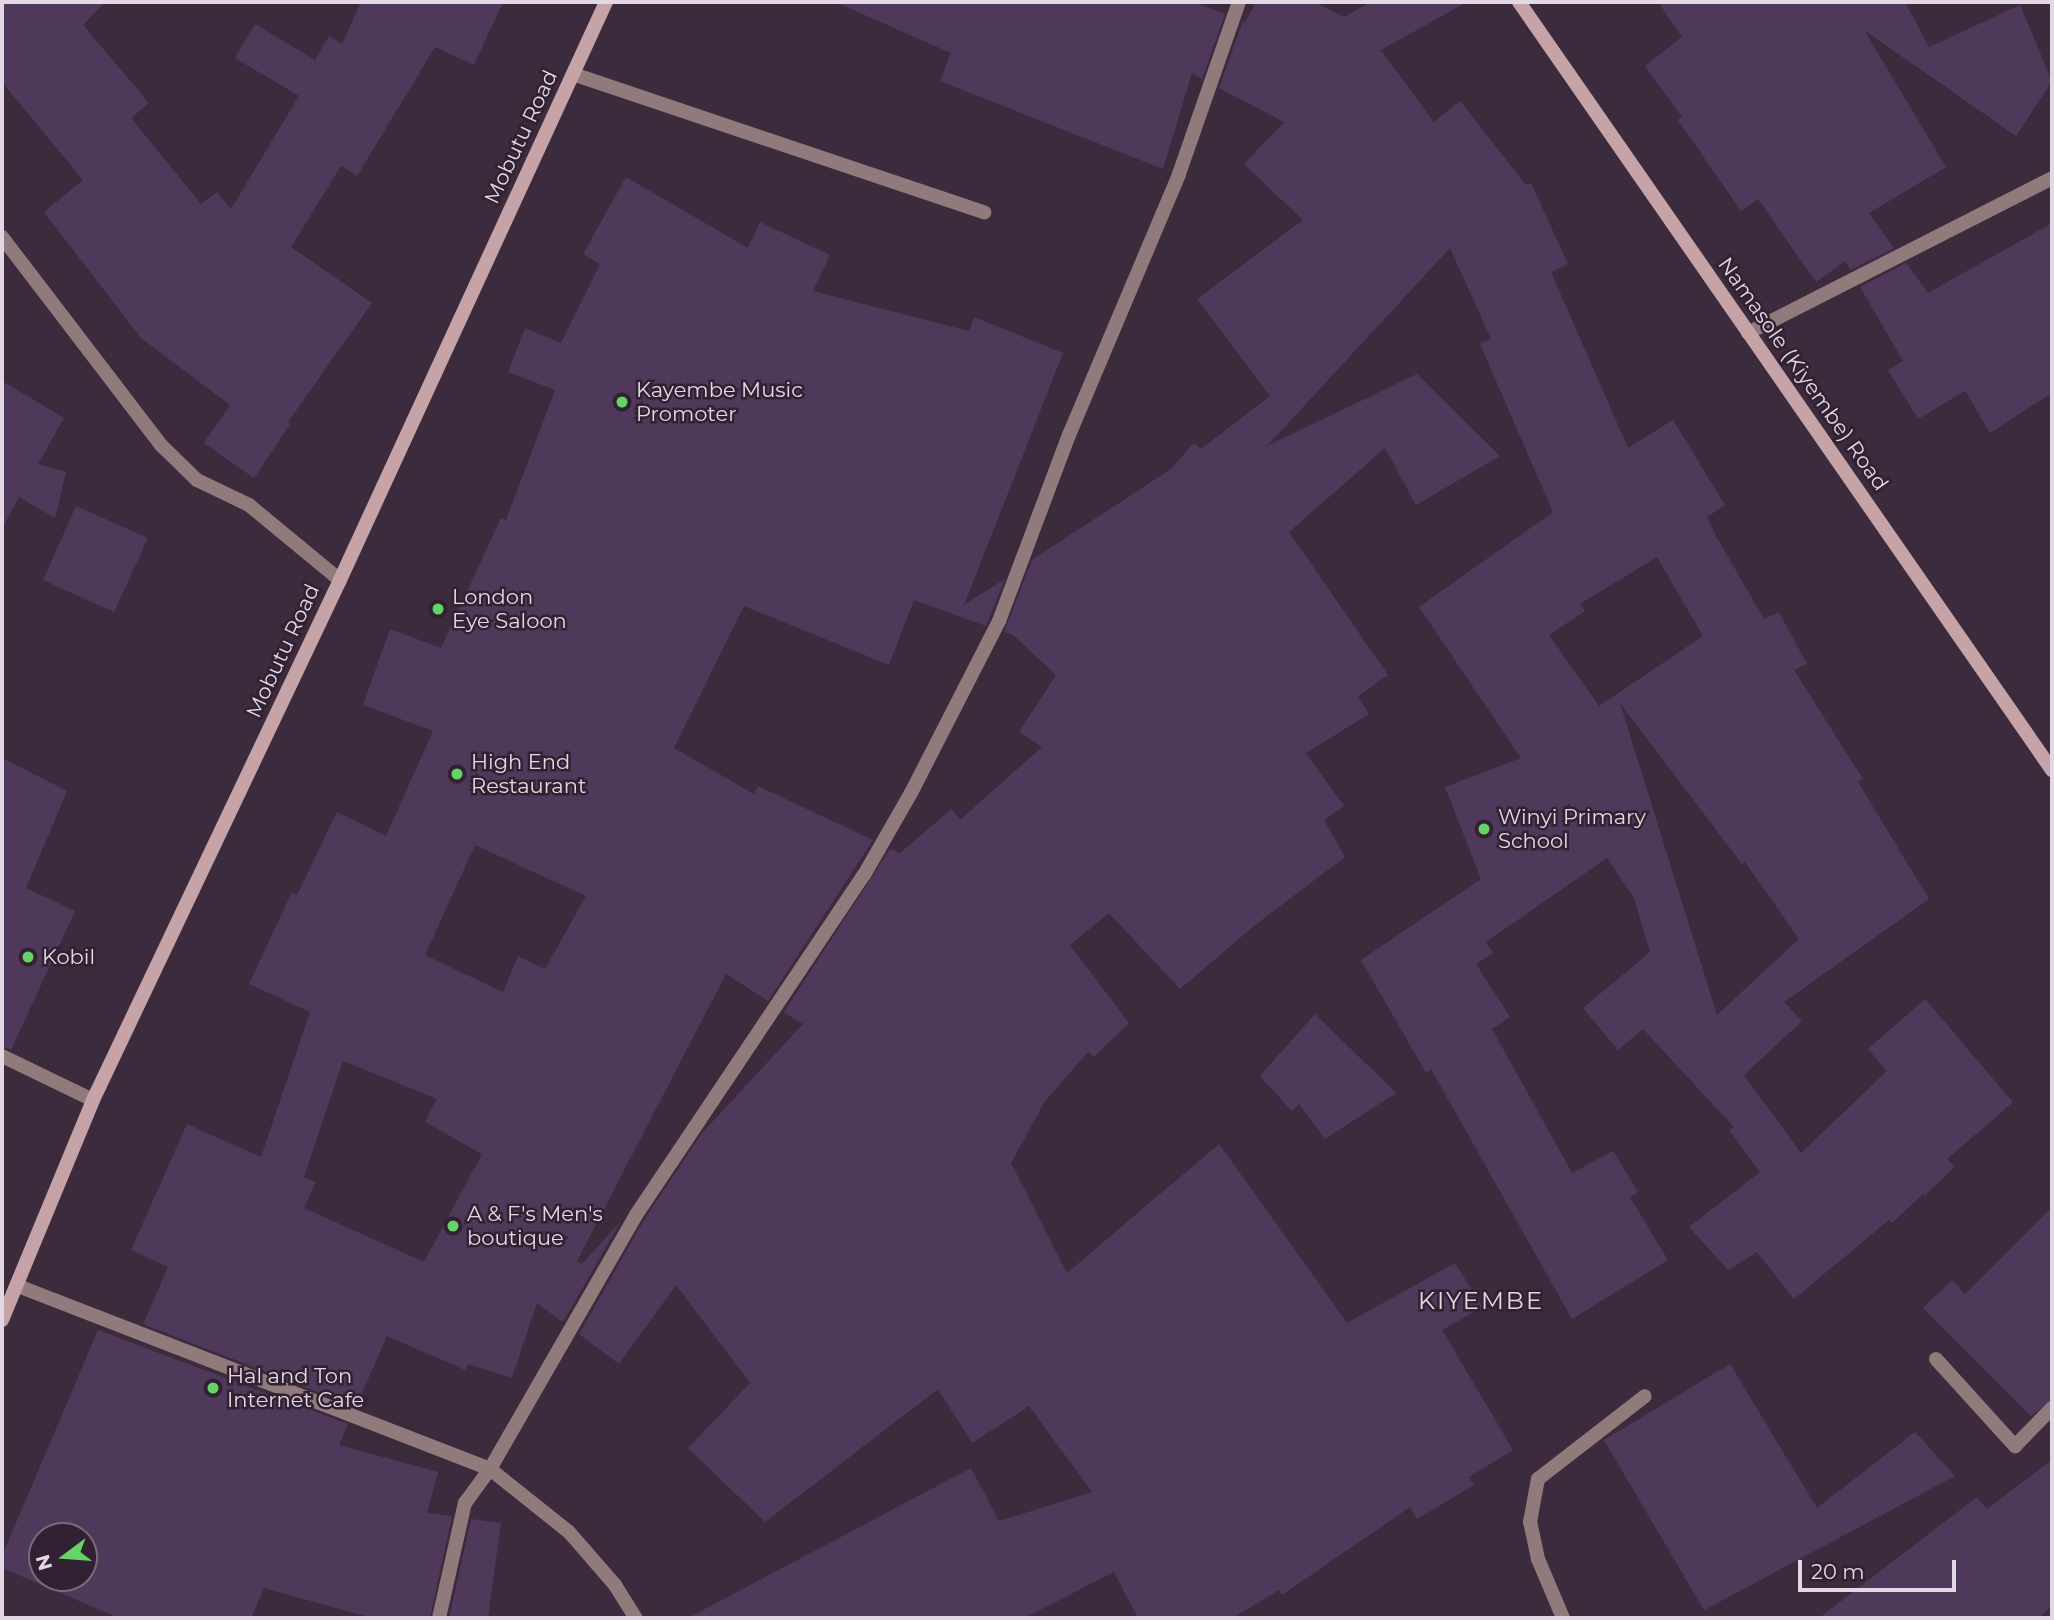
<!DOCTYPE html>
<style>
body{margin:0}
#map{position:relative;width:2054px;height:1620px;overflow:hidden;background:#3b2b3c;font-family:Montserrat,sans-serif}
div>[style]{position:absolute}
.building>*{inset:0;background:#4f395a}
.lane>*{height:14px;margin:-7px;padding:0 7px;transform-origin:7px;border-radius:7px;background:#907a7c}
.street>*{height:14px;margin:-7px;padding:0 7px;transform-origin:7px;border-radius:7px;background:#907a7c}
.secondary>*{height:14px;margin:-7px;padding:0 7px;transform-origin:7px;border-radius:7px;background:#c6a3a6}
.dots>*{width:19px;height:19px;translate:-50% -50%;box-sizing:border-box;border:4px solid #312132;border-radius:50%}
span{translate:-50% -50%;white-space:nowrap;text-align:center;line-height:1.15;-webkit-text-stroke:5px #312132;paint-order:stroke}
.street-label{font-size:21px;color:#e2d8e3}
.poi-label{font-size:21px;color:#e2d8e3}
.left{translate:0 -50%;text-align:left}
.quarter-label{font-size:24px;color:#e2d8e3;letter-spacing:2px}
.frame{position:absolute;inset:0;border:4px solid #e2d8e3;pointer-events:none}
.north{position:absolute;left:28px;top:1522px;width:70px;height:70px;box-sizing:border-box;background:#312132;border:2px solid #786a79;border-radius:50%;rotate:254deg;font-size:19px;font-weight:700;line-height:28px;text-align:center;color:#e2d8e3}
.north::after{content:'';display:block;margin:auto;width:24px;height:32px;background:#65d467;clip-path:polygon(50% 0,100% 100%,50% 72%,0 100%)}
.scale{position:absolute;left:1798px;top:1560px;width:158px;height:32px;box-sizing:border-box;border:4px solid #e2d8e3;border-top:0;padding-left:9px;font-size:21px;line-height:24px;white-space:nowrap;color:#e2d8e3;-webkit-text-stroke:5px #312132;paint-order:stroke}
</style>
<div id="map">
<div class="building">
<div style="clip-path:polygon(2px 2px,105px 2px,83px 25px,149px 103px,131px 118px,201px 204px,217px 192px,231px 209px,299px 96px,235px 58px,255px 24px,315px 60px,329px 36px,342px 44px,361px 2px,503px 2px,474px 65px,435px 47px,357px 176px,341px 166px,291px 247px,372px 303px,288px 422px,290px 424px,254px 478px,204px 443px,230px 405px,141px 338px,44px 212px,83px 180px,2px 82px)"></div>
<div style="clip-path:polygon(835px 2px,1193px 2px,1225px 14px,1202px 79px,1192px 73px,1163px 169px,940px 81px,951px 53px)"></div>
<div style="clip-path:polygon(evenodd,1256px 2px,1315px 2px,1344px 17px,1371px 2px,1467px 2px,1381px 50px,1434px 122px,1460px 101px,1526px 185px,1531px 183px,1568px 264px,1551px 272px,1628px 448px,1673px 420px,1725px 505px,1707px 517px,1716px 536px,1764px 619px,1779px 612px,1807px 664px,1794px 670px,1863px 779px,1858px 782px,1929px 899px,1784px 1002px,1802px 1021px,1744px 1075px,1801px 1153px,1887px 1071px,1868px 1049px,1925px 999px,2013px 1102px,1947px 1159px,1955px 1167px,1924px 1196px,1923px 1194px,1892px 1223px,1889px 1220px,1794px 1299px,1757px 1252px,1728px 1270px,1689px 1227px,1760px 1172px,1729px 1130px,1734px 1127px,1643px 1029px,1618px 1050px,1583px 1008px,1650px 952px,1634px 898px,1607px 858px,1486px 942px,1493px 953px,1476px 964px,1510px 1017px,1492px 1029px,1572px 1173px,1613px 1151px,1638px 1192px,1630px 1197px,1668px 1260px,1572px 1319px,1431px 1069px,1426px 1073px,1361px 960px,1481px 879px,1445px 787px,1521px 758px,1419px 607px,1553px 512px,1480px 344px,1491px 339px,1450px 248px,1267px 446px,1417px 374px,1500px 456px,1416px 505px,1385px 448px,1289px 532px,1388px 675px,1358px 696px,1369px 714px,1306px 753px,1344px 806px,1324px 820px,1345px 857px,1254px 926px,1180px 989px,1109px 913px,1070px 945px,1129px 1023px,1094px 1057px,1088px 1052px,1045px 1101px,1011px 1163px,1067px 1273px,1219px 1144px,1347px 1323px,1455px 1263px,1483px 1307px,1442px 1330px,1513px 1450px,1469px 1477px,1474px 1485px,1417px 1519px,1410px 1507px,1282px 1595px,1279px 1590px,1233px 1618px,1138px 1618px,1114px 1572px,1024px 1618px,688px 1618px,971px 1468px,999px 1521px,1092px 1492px,1029px 1406px,972px 1443px,938px 1389px,765px 1522px,688px 1448px,750px 1383px,676px 1285px,619px 1364px,579px 1334px,644px 1220px,702px 1133px,803px 1024px,784px 1012px,890px 849px,900px 853px,952px 809px,960px 820px,1042px 747px,1019px 732px,1056px 675px,1013px 635px,1004px 632px,1032px 560px,1171px 469px,1194px 443px,1201px 449px,1270px 396px,1197px 299px,1303px 220px,1244px 164px,1284px 122px,1219px 88px,1243px 21px,1245px 22px,1256px 2px,1657px 557px,1703px 636px,1599px 706px,1549px 635px,1585px 611px,1580px 604px,1657px 557px,1256px 2px,1620px 703px,1742px 864px,1745px 862px,1799px 939px,1717px 1015px,1620px 703px)"></div>
<div style="clip-path:polygon(1658px 2px,1905px 2px,1929px 47px,2020px 5px,2052px 81px,2016px 136px,1864px 30px,1946px 167px,1869px 213px,1894px 248px,1850px 270px,1845px 261px,1816px 282px,1758px 199px,1741px 211px,1678px 120px,1682px 117px,1645px 66px,1682px 37px)"></div>
<div style="clip-path:polygon(evenodd,626px 177px,748px 248px,760px 222px,830px 255px,813px 291px,969px 331px,974px 317px,1063px 353px,964px 605px,1005px 579px,986px 626px,914px 600px,889px 665px,744px 606px,674px 748px,754px 794px,758px 786px,873px 840px,768px 1001px,726px 974px,577px 1261px,582px 1264px,621px 1221px,563px 1322px,537px 1303px,512px 1378px,468px 1364px,465px 1370px,387px 1336px,356px 1407px,143px 1324px,168px 1267px,131px 1250px,187px 1124px,261px 1157px,310px 1012px,249px 984px,292px 892px,297px 895px,337px 812px,386px 836px,433px 731px,363px 705px,390px 629px,441px 648px,501px 518px,506px 520px,555px 390px,508px 372px,525px 328px,561px 343px,600px 264px,583px 254px,626px 177px,475px 845px,586px 896px,545px 969px,518px 956px,503px 992px,425px 955px,475px 845px,626px 177px,343px 1061px,437px 1099px,425px 1122px,482px 1154px,424px 1262px,304px 1208px,316px 1182px,304px 1177px,343px 1061px)"></div>
<div style="clip-path:polygon(2052px 223px,2052px 393px,1990px 433px,1965px 391px,1918px 419px,1888px 370px,1903px 361px,1860px 287px,1906px 263px,1928px 293px)"></div>
<div style="clip-path:polygon(2px 381px,64px 418px,38px 464px,66px 472px,55px 518px,19px 497px,2px 528px)"></div>
<div style="clip-path:polygon(76px 506px,148px 538px,114px 612px,43px 580px)"></div>
<div style="clip-path:polygon(2px 758px,67px 791px,26px 888px,75px 911px,11px 1050px,2px 1046px)"></div>
<div style="clip-path:polygon(1315px 1014px,1396px 1093px,1325px 1139px,1299px 1104px,1292px 1111px,1260px 1076px)"></div>
<div style="clip-path:polygon(2052px 1207px,2052px 1399px,2031px 1416px,1923px 1308px,1952px 1280px,1965px 1294px)"></div>
<div style="clip-path:polygon(evenodd,98px 1330px,348px 1424px,339px 1445px,438px 1472px,427px 1513px,452px 1516px,430px 1618px,372px 1618px,264px 1588px,251px 1618px,119px 1618px,2px 1568px,2px 1556px,98px 1330px,42px 1536px,84px 1536px,84px 1578px,42px 1578px,42px 1536px)"></div>
<div style="clip-path:polygon(1730px 1364px,1817px 1508px,1915px 1432px,1955px 1476px,1704px 1610px,1604px 1440px)"></div>
<div style="clip-path:polygon(2052px 1460px,2052px 1606px,2038px 1618px,1819px 1618px,1977px 1497px,1987px 1509px)"></div>
<div style="clip-path:polygon(471px 1519px,501px 1523px,488px 1618px,449px 1618px)"></div>
</div>
<div class="lane">
<div style="left:573px;top:74px;width:434px;rotate:18.6deg"></div>
</div>
<div class="street">
<div style="left:2px;top:237px;width:263px;rotate:52.6deg"></div>
<div style="left:162px;top:446px;width:49px;rotate:44.2deg"></div>
<div style="left:197px;top:480px;width:58px;rotate:25.7deg"></div>
<div style="left:249px;top:505px;width:118px;rotate:39.5deg"></div>
<div style="left:1748px;top:333px;width:341px;rotate:-27deg"></div>
<div style="left:2px;top:1056px;width:101px;rotate:25.8deg"></div>
<div style="left:18px;top:1286px;width:506px;rotate:21.19deg"></div>
<div style="left:490px;top:1469px;width:101px;rotate:38.6deg"></div>
<div style="left:569px;top:1532px;width:70px;rotate:49deg"></div>
<div style="left:615px;top:1585px;width:39px;rotate:58deg"></div>
<div style="left:1936px;top:1359px;width:118px;rotate:47.8deg"></div>
<div style="left:2015px;top:1446px;width:53px;rotate:-45.8deg"></div>
<div style="left:439px;top:1618px;width:118px;rotate:-77.3deg"></div>
<div style="left:465px;top:1503px;width:42px;rotate:-53.7deg"></div>
<div style="left:490px;top:1469px;width:293px;rotate:-60.1deg"></div>
<div style="left:636px;top:1215px;width:409px;rotate:-56.2deg"></div>
<div style="left:864px;top:875px;width:95px;rotate:-60.2deg"></div>
<div style="left:911px;top:793px;width:193px;rotate:-62.9deg"></div>
<div style="left:999px;top:621px;width:199px;rotate:-69.4deg"></div>
<div style="left:1069px;top:435px;width:283px;rotate:-67.1deg"></div>
<div style="left:1179px;top:174px;width:182px;rotate:-70.8deg"></div>
<div style="left:1563px;top:1618px;width:64px;rotate:-113deg"></div>
<div style="left:1538px;top:1559px;width:38px;rotate:-102deg"></div>
<div style="left:1530px;top:1522px;width:44px;rotate:-79.5deg"></div>
<div style="left:1538px;top:1479px;width:135px;rotate:-37.8deg"></div>
</div>
<div class="secondary">
<div style="left:1519px;top:2px;width:935px;rotate:55.24deg"></div>
<div style="left:2px;top:1320px;width:238px;rotate:-67.5deg"></div>
<div style="left:93px;top:1100px;width:576px;rotate:-64.59deg"></div>
<div style="left:340px;top:580px;width:636px;rotate:-65.29deg"></div>
</div>
<div class="dots">
<div style="left:622px;top:402px;background:#65d467"></div>
<div style="left:438px;top:609px;background:#65d467"></div>
<div style="left:457px;top:774px;background:#65d467"></div>
<div style="left:1484px;top:829px;background:#65d467"></div>
<div style="left:28px;top:957px;background:#65d467"></div>
<div style="left:453px;top:1226px;background:#65d467"></div>
<div style="left:213px;top:1388px;background:#65d467"></div>
</div>
<div class="street-label">
<span style="left:521px;top:137px;rotate:-65deg">Mobutu Road</span>
<span style="left:1803px;top:374px;rotate:55deg">Namasole (Kiyembe) Road</span>
<span style="left:283px;top:651px;rotate:-65deg">Mobutu Road</span>
</div>
<div class="poi-label">
<span class="left" style="left:636px;top:402px">Kayembe Music<br>Promoter</span>
<span class="left" style="left:452px;top:609px">London<br>Eye Saloon</span>
<span class="left" style="left:471px;top:774px">High End<br>Restaurant</span>
<span class="left" style="left:1498px;top:829px">Winyi Primary<br>School</span>
<span class="left" style="left:42px;top:957px">Kobil</span>
<span class="left" style="left:467px;top:1226px">A &amp; F's Men's<br>boutique</span>
<span class="left" style="left:227px;top:1388px">Hal and Ton<br>Internet Cafe</span>
</div>
<div class="quarter-label">
<span style="left:1481px;top:1301px">KIYEMBE</span>
</div>
<div class="frame"></div>
<div class="north">N</div>
<div class="scale">20 m</div>
</div>
